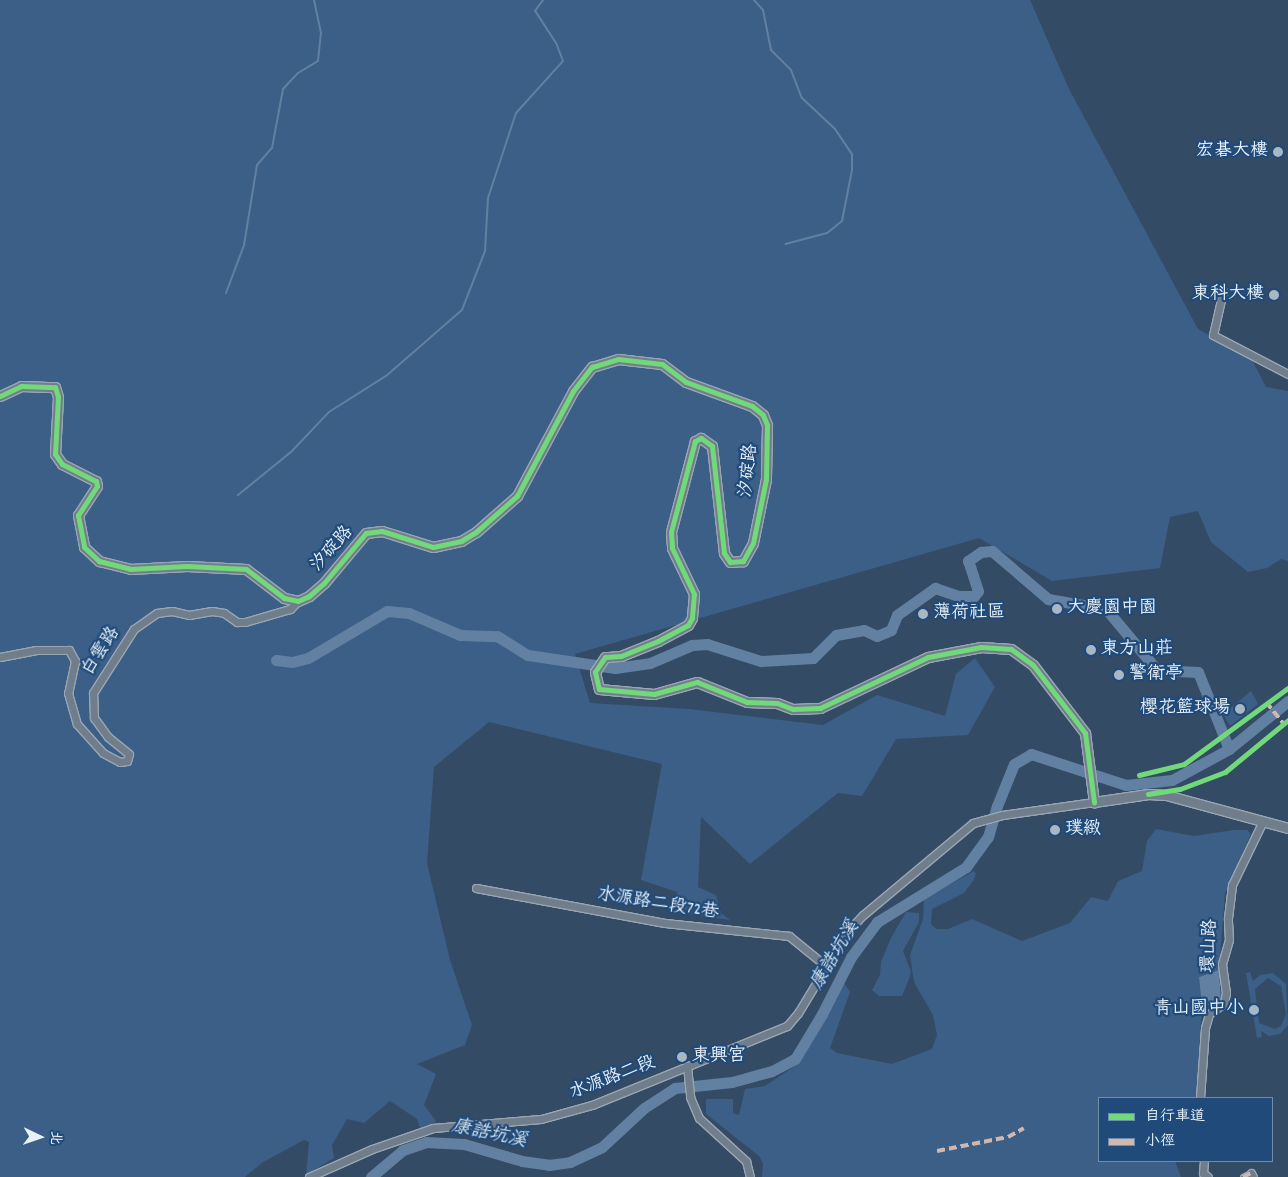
<!DOCTYPE html>
<meta charset="utf-8">
<style>
body{margin:0}
#map{position:relative;width:1288px;height:1177px;overflow:hidden;background:#344b65;font-family:Dekko,"LXGW WenKai TC",sans-serif}
div>[style]{position:absolute}
.green>*{inset:0;background:#3b5f87}
.water>*{inset:0;background:#6280a1}
.stream>*{height:2px;margin:-1px;padding:0 1px;transform-origin:1px;border-radius:1px;background:#6280a1}
.river>*{height:11px;margin:-5.5px;padding:0 5.5px;transform-origin:5.5px;border-radius:5.5px;background:#6280a1}
.roads{filter:drop-shadow(1px 0 #9aa6b3) drop-shadow(-1px 0 #9aa6b3) drop-shadow(0 1px #9aa6b3) drop-shadow(0 -1px #9aa6b3)}
.pedestrian>*{height:5px;margin:-2.5px;padding:0 2.5px;transform-origin:2.5px;border-radius:2.5px;background:#707e8c}
.minor>*{height:7px;margin:-3.5px;padding:0 3.5px;transform-origin:3.5px;border-radius:3.5px;background:#707e8c}
.tertiary>*{height:9px;margin:-4.5px;padding:0 4.5px;transform-origin:4.5px;border-radius:4.5px;background:#707e8c}
.quiet>*{height:4px;margin-top:-2px;transform-origin:0;background:repeating-linear-gradient(90deg,#d1b7ad 0 8px,transparent 0 12px)}
.cycleway>*{height:5px;margin:-2.5px;padding:0 2.5px;transform-origin:2.5px;border-radius:2.5px;background:#71d979}
.dots>*{width:14px;height:14px;translate:-50% -50%;box-sizing:border-box;border:2px solid #1f4a7a;border-radius:50%}
span{translate:-50% -50%;white-space:nowrap;text-align:center;line-height:1.15;-webkit-text-stroke:4.5px #1f4a7a;paint-order:stroke}
.poi-label{font-size:18px;color:#e8f1f8}
.right{translate:-100% -50%;text-align:right}
.left{translate:0 -50%;text-align:left}
.street-label{font-size:18px;color:#e8f1f8}
.water-label{font-size:19px;color:#d4e1ec;font-style:italic}
.legend{position:absolute;left:1098px;top:1097px;width:175px;height:65px;box-sizing:border-box;background:#1f4a7a;border:1px solid #6f8dac;margin:0;padding:6px 9px;list-style:none;font-size:15px;color:#e8f1f8}
.legend li{display:flex;align-items:center;gap:10px;height:25px}
.legend b{width:25px;border:1px solid #6f8dac}
.north{position:absolute;left:15px;top:1112px;width:50px;height:50px;-webkit-text-stroke:4px #1f4a7a;paint-order:stroke;rotate:93deg;font-size:14px;font-weight:700;line-height:20px;text-align:center;color:#e8f1f8}
.north::after{content:'';display:block;margin:auto;width:18px;height:22px;background:#e8f1f8;clip-path:polygon(50% 0,100% 100%,50% 72%,0 100%)}
</style>
<div id="map">
<div class="green">
<div style="clip-path:polygon(0 0,1030px 0,1069px 89px,1198px 329px,1251px 358px,1266px 387px,1288px 391px,1288px 561px,1281px 559px,1267px 568px,1248px 572px,1211px 542px,1198px 511px,1170px 517px,1160px 568px,1052px 581px,979px 538px,575px 654px,590px 703px,689px 709px,823px 725px,877px 695px,945px 716px,956px 674px,975px 658px,995px 687px,968px 735px,896px 739px,862px 796px,838px 793px,750px 864px,701px 817px,698px 887px,716px 895px,721px 913px,730px 920px,674px 912px,677px 892px,641px 880px,662px 764px,489px 722px,434px 767px,427px 863px,450px 960px,472px 1025px,465px 1045px,417px 1064px,436px 1074px,424px 1105px,436px 1121px,421px 1131px,417px 1119px,390px 1101px,364px 1123px,347px 1119px,332px 1145px,334px 1158px,306px 1175px,309px 1142px,304px 1140px,263px 1162px,245px 1177px,0 1177px)"></div>
<div style="clip-path:polygon(1251px 691px,1258px 704px,1230px 726px,1223px 714px)"></div>
<div style="clip-path:polygon(1156px 829px,1194px 836px,1234px 830px,1247px 830px,1251px 834px,1225px 893px,1219px 970px,1199px 977px,1202px 1008px,1196px 1098px,1099px 1098px,1099px 1161px,1175px 1161px,1181px 1177px,762px 1177px,763px 1163px,759px 1156px,706px 1114px,706px 1099px,733px 1099px,733px 1113px,739px 1115px,745px 1089px,765px 1086px,795px 1066px,844px 983px,850px 992px,830px 1048px,837px 1053px,892px 1064px,932px 1049px,937px 1035px,933px 1015px,914px 982px,910px 955px,923px 919px,924px 899px,974px 871px,976px 874px,973px 881px,964px 893px,932px 909px,931px 924px,936px 929px,948px 929px,972px 919px,1022px 941px,1070px 923px,1091px 897px,1108px 901px,1118px 881px,1142px 871px,1147px 841px)"></div>
<div style="clip-path:polygon(906px 912px,919px 913px,919px 922px,903px 951px,911px 972px,909px 979px,902px 996px,879px 996px,872px 990px,880px 975px,881px 962px,891px 938px)"></div>
<div style="clip-path:polygon(evenodd,1250px 972px,1253px 981px,1260px 975px,1273px 973px,1286px 984px,1288px 1025px,1280px 1034px,1269px 1036px,1261px 1031px,1262px 1037px,1257px 1038px,1246px 973px,1250px 972px,1268px 978px,1281px 986px,1286px 1014px,1281px 1026px,1275px 1029px,1259px 1023px,1255px 989px,1268px 978px)"></div>
</div>
<div class="water">
<div style="clip-path:polygon(1219px 970px,1221px 1000px,1202px 1008px,1199px 977px)"></div>
</div>
<div class="stream">
<div style="left:754px;top:0;width:13px;rotate:48deg"></div>
<div style="left:763px;top:10px;width:41px;rotate:78.7deg"></div>
<div style="left:771px;top:50px;width:28px;rotate:45deg"></div>
<div style="left:791px;top:70px;width:30px;rotate:69deg"></div>
<div style="left:802px;top:98px;width:45px;rotate:43.2deg"></div>
<div style="left:835px;top:129px;width:30px;rotate:56deg"></div>
<div style="left:852px;top:154px;width:16px;rotate:90deg"></div>
<div style="left:852px;top:170px;width:52px;rotate:101.1deg"></div>
<div style="left:842px;top:221px;width:19px;rotate:141deg"></div>
<div style="left:827px;top:233px;width:43px;rotate:165.3deg"></div>
<div style="left:226px;top:293px;width:51px;rotate:-69.4deg"></div>
<div style="left:244px;top:245px;width:81px;rotate:-80.8deg"></div>
<div style="left:257px;top:165px;width:23px;rotate:-49deg"></div>
<div style="left:272px;top:148px;width:60px;rotate:-79.4deg"></div>
<div style="left:283px;top:89px;width:22px;rotate:-47deg"></div>
<div style="left:298px;top:73px;width:23px;rotate:-31deg"></div>
<div style="left:318px;top:61px;width:28px;rotate:-84deg"></div>
<div style="left:321px;top:33px;width:34px;rotate:-102deg"></div>
<div style="left:238px;top:495px;width:68px;rotate:-39.1deg"></div>
<div style="left:291px;top:452px;width:55px;rotate:-46.5deg"></div>
<div style="left:329px;top:412px;width:67px;rotate:-32.3deg"></div>
<div style="left:386px;top:376px;width:101px;rotate:-41deg"></div>
<div style="left:462px;top:310px;width:63px;rotate:-68.7deg"></div>
<div style="left:485px;top:251px;width:53px;rotate:-86.8deg"></div>
<div style="left:488px;top:198px;width:89px;rotate:-71.8deg"></div>
<div style="left:516px;top:113px;width:70px;rotate:-47.9deg"></div>
<div style="left:563px;top:61px;width:19px;rotate:-111deg"></div>
<div style="left:556px;top:43px;width:38px;rotate:-123deg"></div>
<div style="left:535px;top:11px;width:14px;rotate:-54deg"></div>
</div>
<div class="river">
<div style="left:276px;top:660px;width:16px;rotate:7deg"></div>
<div style="left:292px;top:662px;width:16px;rotate:-14deg"></div>
<div style="left:308px;top:658px;width:92px;rotate:-30.7deg"></div>
<div style="left:387px;top:611px;width:22px;rotate:5deg"></div>
<div style="left:409px;top:613px;width:56px;rotate:23.3deg"></div>
<div style="left:460px;top:635px;width:37px;rotate:2deg"></div>
<div style="left:497px;top:636px;width:36px;rotate:32deg"></div>
<div style="left:528px;top:655px;width:88px;rotate:8.5deg"></div>
<div style="left:615px;top:668px;width:35px;rotate:-8deg"></div>
<div style="left:650px;top:663px;width:46px;rotate:-23.2deg"></div>
<div style="left:692px;top:645px;width:15px;rotate:-4deg"></div>
<div style="left:707px;top:644px;width:57px;rotate:17.5deg"></div>
<div style="left:761px;top:661px;width:52px;rotate:-3.3deg"></div>
<div style="left:813px;top:658px;width:33px;rotate:-45deg"></div>
<div style="left:836px;top:635px;width:28px;rotate:-10deg"></div>
<div style="left:864px;top:630px;width:14px;rotate:25deg"></div>
<div style="left:877px;top:636px;width:15px;rotate:-23deg"></div>
<div style="left:891px;top:630px;width:16px;rotate:-68deg"></div>
<div style="left:897px;top:615px;width:47px;rotate:-35.4deg"></div>
<div style="left:935px;top:588px;width:24px;rotate:19deg"></div>
<div style="left:958px;top:596px;width:16px"></div>
<div style="left:974px;top:596px;width:6px;rotate:-51deg"></div>
<div style="left:978px;top:591px;width:32px;rotate:-108deg"></div>
<div style="left:968px;top:561px;width:16px;rotate:-35deg"></div>
<div style="left:981px;top:552px;width:11px;rotate:-5deg"></div>
<div style="left:992px;top:551px;width:74px;rotate:40.6deg"></div>
<div style="left:1048px;top:599px;width:59px;rotate:9.8deg"></div>
<div style="left:1106px;top:609px;width:80px;rotate:50.1deg"></div>
<div style="left:1157px;top:670px;width:41px;rotate:2.8deg"></div>
<div style="left:1198px;top:672px;width:83px;rotate:68.1deg"></div>
<div style="left:371px;top:1177px;width:42px;rotate:-40.2deg"></div>
<div style="left:403px;top:1150px;width:24px;rotate:-19deg"></div>
<div style="left:426px;top:1142px;width:38px;rotate:3deg"></div>
<div style="left:464px;top:1144px;width:60px;rotate:16.3deg"></div>
<div style="left:522px;top:1161px;width:27px;rotate:8deg"></div>
<div style="left:549px;top:1165px;width:21px;rotate:-8deg"></div>
<div style="left:570px;top:1162px;width:35px;rotate:-25deg"></div>
<div style="left:602px;top:1147px;width:57px;rotate:-42.9deg"></div>
<div style="left:644px;top:1108px;width:37px;rotate:-33deg"></div>
<div style="left:675px;top:1088px;width:57px;rotate:-6deg"></div>
<div style="left:732px;top:1082px;width:41px;rotate:-15.4deg"></div>
<div style="left:772px;top:1071px;width:26px;rotate:-28deg"></div>
<div style="left:795px;top:1059px;width:52px;rotate:-59deg"></div>
<div style="left:822px;top:1014px;width:64px;rotate:-63deg"></div>
<div style="left:851px;top:957px;width:44px;rotate:-53.4deg"></div>
<div style="left:877px;top:922px;width:105px;rotate:-31.7deg"></div>
<div style="left:966px;top:867px;width:37px;rotate:-54deg"></div>
<div style="left:988px;top:837px;width:32px;rotate:-74deg"></div>
<div style="left:997px;top:806px;width:45px;rotate:-68deg"></div>
<div style="left:1014px;top:764px;width:20px;rotate:-30deg"></div>
<div style="left:1031px;top:754px;width:100px;rotate:18.1deg"></div>
<div style="left:1126px;top:785px;width:46px;rotate:-6.2deg"></div>
<div style="left:1172px;top:780px;width:65px;rotate:-28.5deg"></div>
<div style="left:1229px;top:749px;width:76px;rotate:-39.1deg"></div>
</div>
<div class="roads">
<div class="pedestrian">
<div style="left:1243px;top:1177px;width:9px;rotate:-27deg"></div>
</div>
<div class="minor">
<div style="left:1223px;top:291px;width:45px;rotate:102.8deg"></div>
<div style="left:1213px;top:335px;width:85px;rotate:27.5deg"></div>
<div style="left:0;top:657px;width:37px;rotate:-11deg"></div>
<div style="left:36px;top:650px;width:33px"></div>
<div style="left:69px;top:650px;width:13px;rotate:61deg"></div>
<div style="left:75px;top:661px;width:33px;rotate:102deg"></div>
<div style="left:68px;top:693px;width:32px;rotate:74deg"></div>
<div style="left:77px;top:724px;width:39px;rotate:48deg"></div>
<div style="left:103px;top:753px;width:19px;rotate:28deg"></div>
<div style="left:120px;top:762px;width:7px;rotate:-8deg"></div>
<div style="left:127px;top:761px;width:7px;rotate:-74deg"></div>
<div style="left:129px;top:754px;width:27px;rotate:-141deg"></div>
<div style="left:108px;top:737px;width:24px;rotate:-126deg"></div>
<div style="left:94px;top:718px;width:25px;rotate:-92deg"></div>
<div style="left:93px;top:693px;width:76px;rotate:-57.4deg"></div>
<div style="left:134px;top:629px;width:28px;rotate:-35deg"></div>
<div style="left:157px;top:613px;width:15px;rotate:-8deg"></div>
<div style="left:172px;top:611px;width:17px;rotate:13deg"></div>
<div style="left:189px;top:615px;width:23px;rotate:-10deg"></div>
<div style="left:212px;top:611px;width:12px;rotate:9deg"></div>
<div style="left:224px;top:613px;width:16px;rotate:35deg"></div>
<div style="left:237px;top:622px;width:8px"></div>
<div style="left:245px;top:622px;width:47px;rotate:-16.1deg"></div>
<div style="left:290px;top:609px;width:11px;rotate:-45deg"></div>
<div style="left:476px;top:888px;width:192px;rotate:10.5deg"></div>
<div style="left:665px;top:923px;width:125px;rotate:6deg"></div>
<div style="left:789px;top:936px;width:48px;rotate:39deg"></div>
<div style="left:687px;top:1066px;width:31px;rotate:84deg"></div>
<div style="left:690px;top:1097px;width:23px;rotate:67deg"></div>
<div style="left:699px;top:1118px;width:64px;rotate:42.5deg"></div>
<div style="left:746px;top:1161px;width:16px;rotate:76deg"></div>
<div style="left:1200px;top:1098px;width:70px;rotate:-85.9deg"></div>
<div style="left:1205px;top:1028px;width:15px;rotate:-74deg"></div>
<div style="left:1209px;top:1014px;width:19px;rotate:-36deg"></div>
<div style="left:1224px;top:1003px;width:10px;rotate:-79deg"></div>
<div style="left:1226px;top:993px;width:29px;rotate:-98deg"></div>
<div style="left:1222px;top:964px;width:25px;rotate:-74deg"></div>
<div style="left:1229px;top:940px;width:22px;rotate:-93deg"></div>
<div style="left:1228px;top:918px;width:33px;rotate:-83deg"></div>
<div style="left:1232px;top:885px;width:69px;rotate:-64.2deg"></div>
<div style="left:1204px;top:1161px;width:12px;rotate:95deg"></div>
<div style="left:1203px;top:1173px;width:6px;rotate:39deg"></div>
<div style="left:1251px;top:1173px;width:4px;rotate:63deg"></div>
<div style="left:309px;top:1177px;width:69px;rotate:-24deg"></div>
<div style="left:372px;top:1149px;width:65px;rotate:-19deg"></div>
<div style="left:433px;top:1128px;width:108px;rotate:-4.8deg"></div>
<div style="left:541px;top:1119px;width:53px;rotate:-15.4deg"></div>
<div style="left:592px;top:1105px;width:210px;rotate:-22.1deg"></div>
<div style="left:787px;top:1026px;width:17px;rotate:-50deg"></div>
<div style="left:798px;top:1013px;width:95px;rotate:-58.8deg"></div>
<div style="left:847px;top:932px;width:23px;rotate:-47deg"></div>
<div style="left:863px;top:915px;width:143px;rotate:-39.9deg"></div>
<div style="left:973px;top:823px;width:30px;rotate:-15deg"></div>
<div style="left:1002px;top:815px;width:93px;rotate:-8deg"></div>
</div>
<div class="tertiary">
<div style="left:0;top:396px;width:23px;rotate:-25deg"></div>
<div style="left:21px;top:386px;width:34px;rotate:2deg"></div>
<div style="left:55px;top:387px;width:10px;rotate:73deg"></div>
<div style="left:58px;top:397px;width:57px;rotate:93deg"></div>
<div style="left:55px;top:454px;width:12px;rotate:55deg"></div>
<div style="left:62px;top:464px;width:38px;rotate:27deg"></div>
<div style="left:96px;top:481px;width:5px;rotate:79deg"></div>
<div style="left:97px;top:486px;width:35px;rotate:123deg"></div>
<div style="left:78px;top:515px;width:33px;rotate:79deg"></div>
<div style="left:84px;top:547px;width:21px;rotate:43deg"></div>
<div style="left:99px;top:561px;width:32px;rotate:14deg"></div>
<div style="left:130px;top:569px;width:57px;rotate:-3deg"></div>
<div style="left:187px;top:566px;width:59px;rotate:2.9deg"></div>
<div style="left:246px;top:569px;width:48px;rotate:37.3deg"></div>
<div style="left:284px;top:598px;width:14px;rotate:12deg"></div>
<div style="left:298px;top:601px;width:12px;rotate:-24deg"></div>
<div style="left:309px;top:596px;width:20px;rotate:-41deg"></div>
<div style="left:324px;top:583px;width:65px;rotate:-50deg"></div>
<div style="left:366px;top:533px;width:16px;rotate:-7deg"></div>
<div style="left:382px;top:531px;width:53px;rotate:17.4deg"></div>
<div style="left:433px;top:547px;width:29px;rotate:-12deg"></div>
<div style="left:461px;top:541px;width:17px;rotate:-31deg"></div>
<div style="left:476px;top:532px;width:55px;rotate:-41.3deg"></div>
<div style="left:517px;top:496px;width:119px;rotate:-61.9deg"></div>
<div style="left:573px;top:391px;width:31px;rotate:-52deg"></div>
<div style="left:592px;top:367px;width:27px;rotate:-17deg"></div>
<div style="left:618px;top:359px;width:44px;rotate:6.5deg"></div>
<div style="left:662px;top:364px;width:30px;rotate:37deg"></div>
<div style="left:686px;top:382px;width:70px;rotate:20deg"></div>
<div style="left:752px;top:406px;width:14px;rotate:39deg"></div>
<div style="left:763px;top:415px;width:11px;rotate:68deg"></div>
<div style="left:767px;top:425px;width:54px;rotate:91.1deg"></div>
<div style="left:766px;top:479px;width:65px;rotate:101.5deg"></div>
<div style="left:753px;top:543px;width:21px;rotate:119deg"></div>
<div style="left:743px;top:561px;width:13px;rotate:176deg"></div>
<div style="left:730px;top:562px;width:11px;rotate:-124deg"></div>
<div style="left:724px;top:553px;width:108px;rotate:-96.4deg"></div>
<div style="left:712px;top:446px;width:14px;rotate:-144deg"></div>
<div style="left:701px;top:438px;width:7px;rotate:153deg"></div>
<div style="left:695px;top:441px;width:94px;rotate:104.8deg"></div>
<div style="left:671px;top:532px;width:16px;rotate:86deg"></div>
<div style="left:672px;top:548px;width:51px;rotate:64.4deg"></div>
<div style="left:694px;top:594px;width:24px;rotate:95deg"></div>
<div style="left:692px;top:618px;width:8px;rotate:120deg"></div>
<div style="left:688px;top:625px;width:34px;rotate:152deg"></div>
<div style="left:658px;top:641px;width:40px;rotate:158deg"></div>
<div style="left:621px;top:656px;width:16px;rotate:176deg"></div>
<div style="left:605px;top:657px;width:18px;rotate:124deg"></div>
<div style="left:595px;top:672px;width:17px;rotate:77deg"></div>
<div style="left:599px;top:689px;width:55px;rotate:5.2deg"></div>
<div style="left:654px;top:694px;width:45px;rotate:-15.6deg"></div>
<div style="left:697px;top:682px;width:54px;rotate:21.8deg"></div>
<div style="left:747px;top:702px;width:30px;rotate:2deg"></div>
<div style="left:777px;top:703px;width:17px;rotate:21deg"></div>
<div style="left:793px;top:709px;width:27px;rotate:-2deg"></div>
<div style="left:820px;top:708px;width:119px;rotate:-25.3deg"></div>
<div style="left:928px;top:657px;width:54px;rotate:-10.7deg"></div>
<div style="left:981px;top:647px;width:30px;rotate:4deg"></div>
<div style="left:1011px;top:649px;width:27px;rotate:36deg"></div>
<div style="left:1033px;top:665px;width:86px;rotate:52.6deg"></div>
<div style="left:1085px;top:733px;width:70px;rotate:82.6deg"></div>
<div style="left:1094px;top:802px;width:55px;rotate:-8.4deg"></div>
<div style="left:1148px;top:794px;width:18px;rotate:3deg"></div>
<div style="left:1166px;top:795px;width:126px;rotate:15.1deg"></div>
</div>
</div>
<div class="quiet">
<div style="left:1266px;top:702px;width:27px;rotate:51deg"></div>
<div style="left:937px;top:1151px;width:72px;rotate:-11.2deg"></div>
<div style="left:1008px;top:1137px;width:18px;rotate:-29deg"></div>
<div style="left:1243px;top:1177px;width:9px;rotate:-27deg"></div>
</div>
<div class="cycleway">
<div style="left:0;top:396px;width:23px;rotate:-25deg"></div>
<div style="left:21px;top:386px;width:34px;rotate:2deg"></div>
<div style="left:55px;top:387px;width:10px;rotate:73deg"></div>
<div style="left:58px;top:397px;width:57px;rotate:93deg"></div>
<div style="left:55px;top:454px;width:12px;rotate:55deg"></div>
<div style="left:62px;top:464px;width:38px;rotate:27deg"></div>
<div style="left:96px;top:481px;width:5px;rotate:79deg"></div>
<div style="left:97px;top:486px;width:35px;rotate:123deg"></div>
<div style="left:78px;top:515px;width:33px;rotate:79deg"></div>
<div style="left:84px;top:547px;width:21px;rotate:43deg"></div>
<div style="left:99px;top:561px;width:32px;rotate:14deg"></div>
<div style="left:130px;top:569px;width:57px;rotate:-3deg"></div>
<div style="left:187px;top:566px;width:59px;rotate:2.9deg"></div>
<div style="left:246px;top:569px;width:48px;rotate:37.3deg"></div>
<div style="left:284px;top:598px;width:14px;rotate:12deg"></div>
<div style="left:298px;top:601px;width:12px;rotate:-24deg"></div>
<div style="left:309px;top:596px;width:20px;rotate:-41deg"></div>
<div style="left:324px;top:583px;width:65px;rotate:-50deg"></div>
<div style="left:366px;top:533px;width:16px;rotate:-7deg"></div>
<div style="left:382px;top:531px;width:53px;rotate:17.4deg"></div>
<div style="left:433px;top:547px;width:29px;rotate:-12deg"></div>
<div style="left:461px;top:541px;width:17px;rotate:-31deg"></div>
<div style="left:476px;top:532px;width:55px;rotate:-41.3deg"></div>
<div style="left:517px;top:496px;width:119px;rotate:-61.9deg"></div>
<div style="left:573px;top:391px;width:31px;rotate:-52deg"></div>
<div style="left:592px;top:367px;width:27px;rotate:-17deg"></div>
<div style="left:618px;top:359px;width:44px;rotate:6.5deg"></div>
<div style="left:662px;top:364px;width:30px;rotate:37deg"></div>
<div style="left:686px;top:382px;width:70px;rotate:20deg"></div>
<div style="left:752px;top:406px;width:14px;rotate:39deg"></div>
<div style="left:763px;top:415px;width:11px;rotate:68deg"></div>
<div style="left:767px;top:425px;width:54px;rotate:91.1deg"></div>
<div style="left:766px;top:479px;width:65px;rotate:101.5deg"></div>
<div style="left:753px;top:543px;width:21px;rotate:119deg"></div>
<div style="left:743px;top:561px;width:13px;rotate:176deg"></div>
<div style="left:730px;top:562px;width:11px;rotate:-124deg"></div>
<div style="left:724px;top:553px;width:108px;rotate:-96.4deg"></div>
<div style="left:712px;top:446px;width:14px;rotate:-144deg"></div>
<div style="left:701px;top:438px;width:7px;rotate:153deg"></div>
<div style="left:695px;top:441px;width:94px;rotate:104.8deg"></div>
<div style="left:671px;top:532px;width:16px;rotate:86deg"></div>
<div style="left:672px;top:548px;width:51px;rotate:64.4deg"></div>
<div style="left:694px;top:594px;width:24px;rotate:95deg"></div>
<div style="left:692px;top:618px;width:8px;rotate:120deg"></div>
<div style="left:688px;top:625px;width:34px;rotate:152deg"></div>
<div style="left:658px;top:641px;width:40px;rotate:158deg"></div>
<div style="left:621px;top:656px;width:16px;rotate:176deg"></div>
<div style="left:605px;top:657px;width:18px;rotate:124deg"></div>
<div style="left:595px;top:672px;width:17px;rotate:77deg"></div>
<div style="left:599px;top:689px;width:55px;rotate:5.2deg"></div>
<div style="left:654px;top:694px;width:45px;rotate:-15.6deg"></div>
<div style="left:697px;top:682px;width:54px;rotate:21.8deg"></div>
<div style="left:747px;top:702px;width:30px;rotate:2deg"></div>
<div style="left:777px;top:703px;width:17px;rotate:21deg"></div>
<div style="left:793px;top:709px;width:27px;rotate:-2deg"></div>
<div style="left:820px;top:708px;width:119px;rotate:-25.3deg"></div>
<div style="left:928px;top:657px;width:54px;rotate:-10.7deg"></div>
<div style="left:981px;top:647px;width:30px;rotate:4deg"></div>
<div style="left:1011px;top:649px;width:27px;rotate:36deg"></div>
<div style="left:1033px;top:665px;width:86px;rotate:52.6deg"></div>
<div style="left:1085px;top:733px;width:70px;rotate:82.6deg"></div>
<div style="left:1139px;top:775px;width:46px;rotate:-13.7deg"></div>
<div style="left:1184px;top:764px;width:129px;rotate:-36.2deg"></div>
<div style="left:1148px;top:794px;width:32px;rotate:-9deg"></div>
<div style="left:1180px;top:789px;width:48px;rotate:-20.7deg"></div>
<div style="left:1225px;top:772px;width:82px;rotate:-39.5deg"></div>
</div>
<div class="dots">
<div style="left:1278px;top:152px;background:#a9b7c5"></div>
<div style="left:1274px;top:295px;background:#a9b7c5"></div>
<div style="left:1057px;top:609px;background:#a9b7c5"></div>
<div style="left:923px;top:614px;background:#a9b7c5"></div>
<div style="left:1091px;top:650px;background:#a9b7c5"></div>
<div style="left:1119px;top:675px;background:#a9b7c5"></div>
<div style="left:1240px;top:709px;background:#a9b7c5"></div>
<div style="left:1055px;top:830px;background:#a9b7c5"></div>
<div style="left:1254px;top:1010px;background:#a9b7c5"></div>
<div style="left:682px;top:1057px;background:#a9b7c5"></div>
</div>
<div class="poi-label">
<span class="right" style="left:1268px;top:152px">宏碁大樓</span>
<span class="right" style="left:1264px;top:295px">東科大樓</span>
<span class="left" style="left:1067px;top:609px">大慶園中園</span>
<span class="left" style="left:933px;top:614px">薄荷社區</span>
<span class="left" style="left:1101px;top:650px">東方山莊</span>
<span class="left" style="left:1129px;top:675px">警衛亭</span>
<span class="right" style="left:1230px;top:709px">櫻花籃球場</span>
<span class="left" style="left:1065px;top:830px">璞緻</span>
<span class="right" style="left:1244px;top:1010px">青山國中小</span>
<span class="left" style="left:692px;top:1057px">東興宮</span>
</div>
<div class="street-label">
<span style="left:750px;top:471px;rotate:-84deg">汐碇路</span>
<span style="left:333px;top:550px;rotate:-49deg">汐碇路</span>
<span style="left:102px;top:652px;rotate:-57deg">白雲路</span>
<span style="left:658px;top:905px;rotate:9deg">水源路二段72巷</span>
<span style="left:1211px;top:946px;rotate:-87deg">環山路</span>
<span style="left:613px;top:1079px;rotate:-21deg">水源路二段</span>
</div>
<div class="water-label">
<span style="left:836px;top:956px;rotate:-59deg">康誥坑溪</span>
<span style="left:489px;top:1135px;rotate:12deg">康誥坑溪</span>
</div>
<ul class="legend">
<li><b style="height:6px;background:#71d979"></b>自行車道</li>
<li><b style="height:6px;background:#d1b7ad"></b>小徑</li>
</ul>
<div class="north">北</div>
</div>
